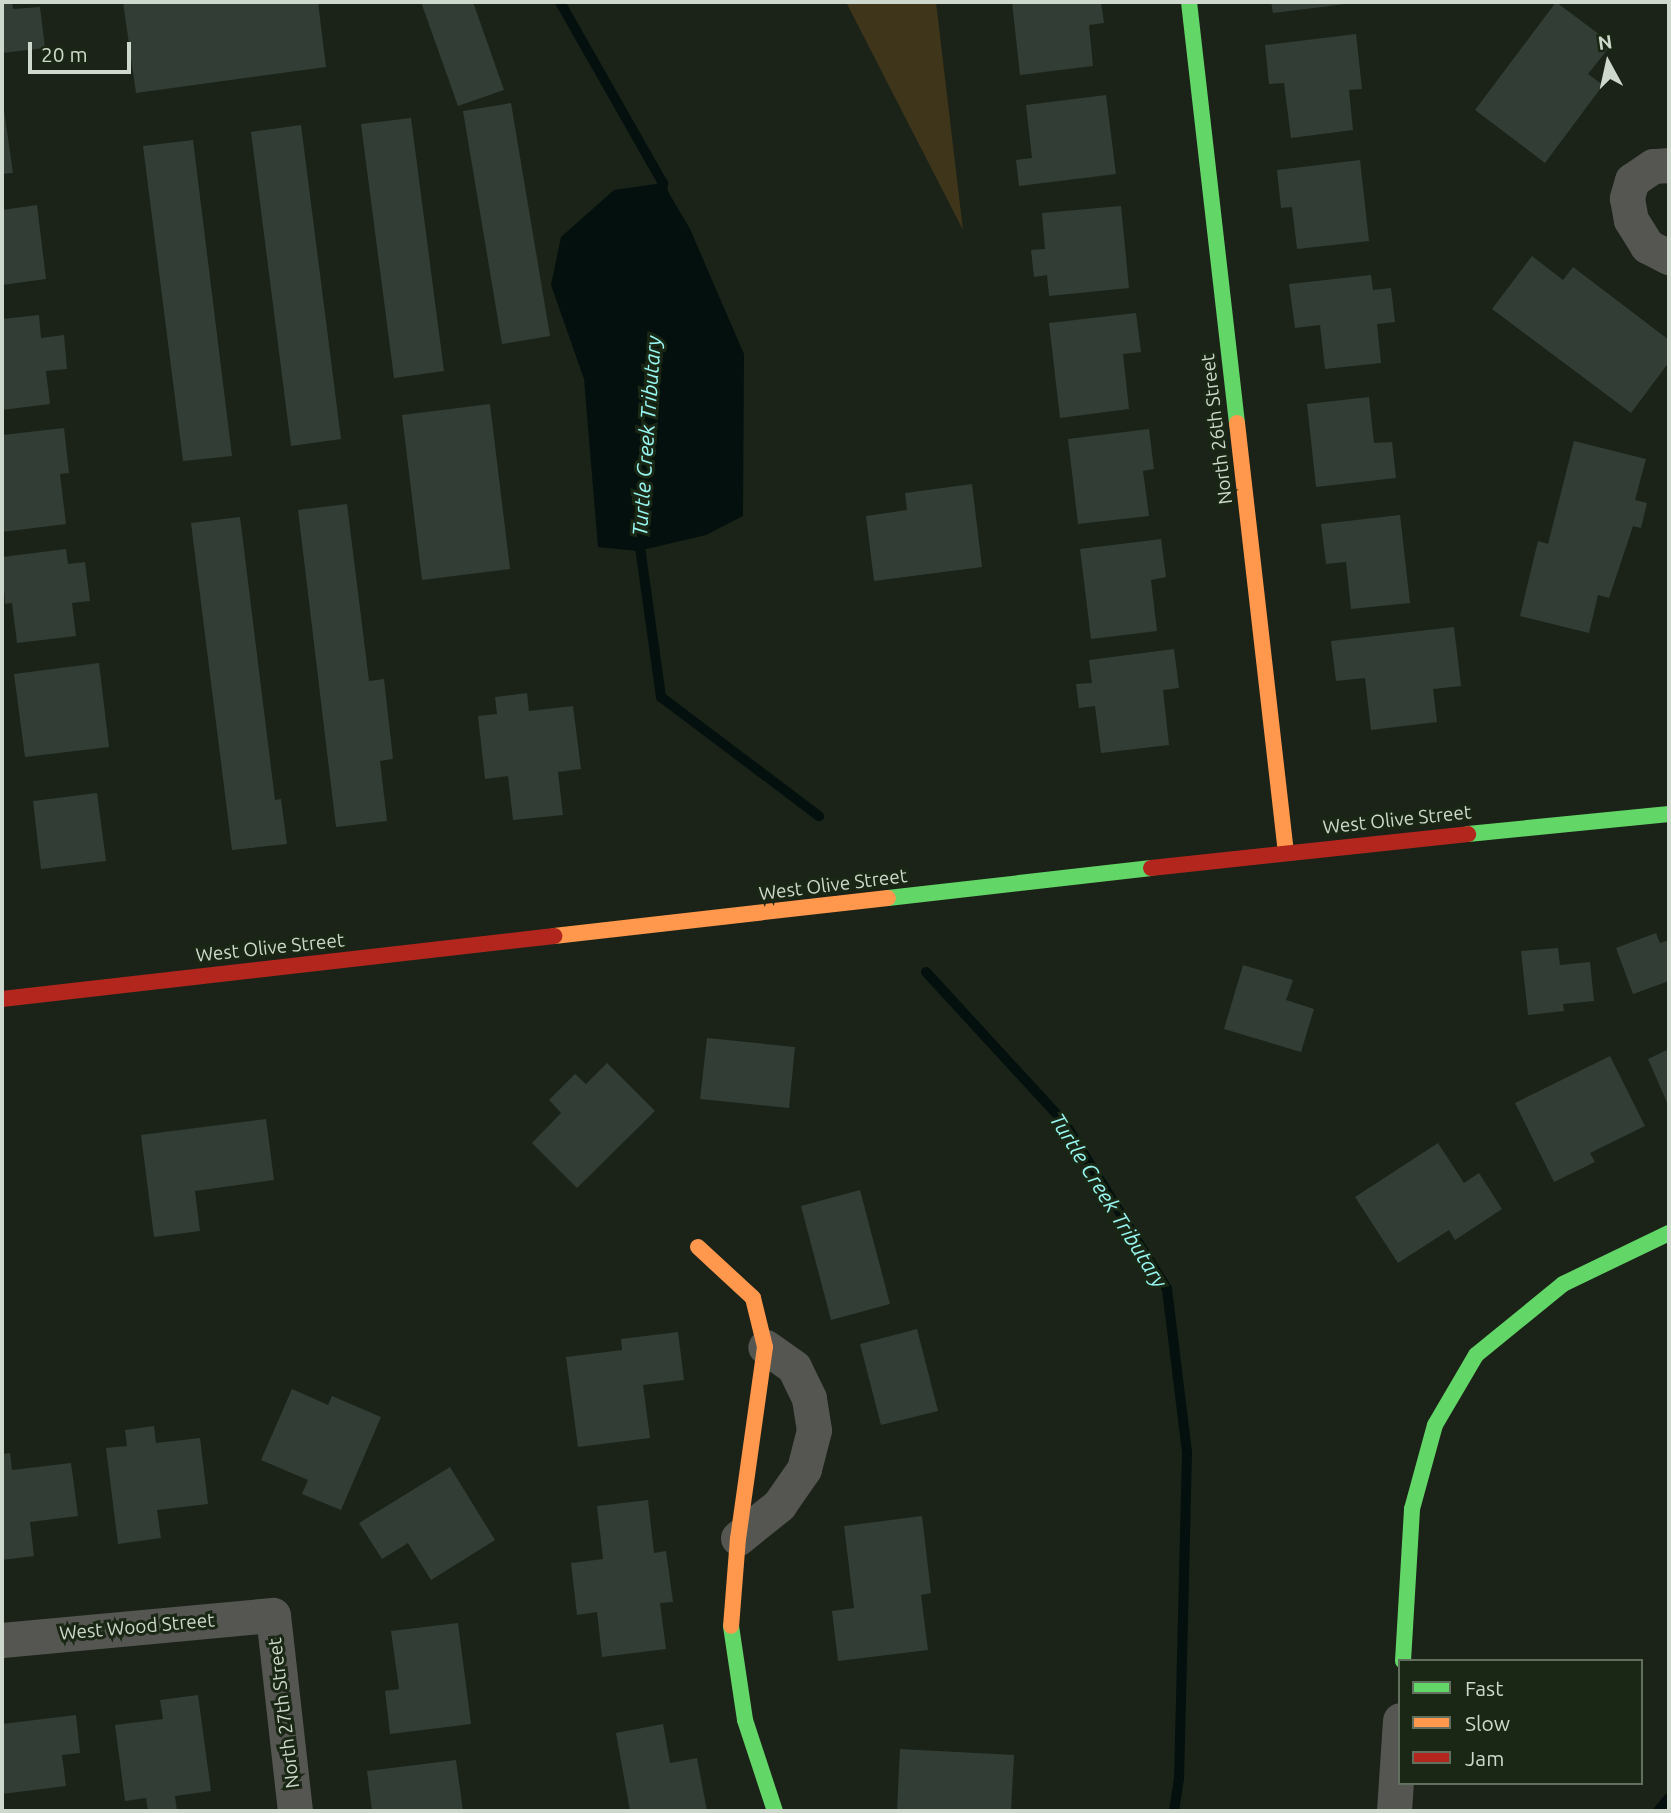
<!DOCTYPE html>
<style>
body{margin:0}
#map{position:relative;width:1671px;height:1813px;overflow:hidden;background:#1b2318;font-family:Ubuntu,sans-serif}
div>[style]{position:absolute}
.green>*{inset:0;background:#3f351a}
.water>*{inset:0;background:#03100e}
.stream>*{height:10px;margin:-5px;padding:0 5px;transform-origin:5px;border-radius:5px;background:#03100e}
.building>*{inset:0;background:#313d35}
.street>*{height:35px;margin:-17.5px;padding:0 17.5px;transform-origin:17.5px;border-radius:17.5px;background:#555652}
.fast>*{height:16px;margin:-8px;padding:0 8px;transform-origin:8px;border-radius:8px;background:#63d668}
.slow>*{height:16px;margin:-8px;padding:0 8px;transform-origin:8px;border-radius:8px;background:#ff974d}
.jam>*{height:16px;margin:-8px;padding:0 8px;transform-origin:8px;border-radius:8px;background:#b3261e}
span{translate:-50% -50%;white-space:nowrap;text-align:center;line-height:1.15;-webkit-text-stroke:6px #192714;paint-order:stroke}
.street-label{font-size:19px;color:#cfd8cc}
.water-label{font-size:21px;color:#98f7f2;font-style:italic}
.frame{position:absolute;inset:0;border:4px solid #cfd8cc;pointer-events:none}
.legend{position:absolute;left:1398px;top:1659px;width:245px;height:126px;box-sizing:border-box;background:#192714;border:2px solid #626e5e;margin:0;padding:9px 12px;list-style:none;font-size:21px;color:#cfd8cc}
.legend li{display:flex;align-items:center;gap:14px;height:35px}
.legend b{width:35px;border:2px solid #626e5e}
.north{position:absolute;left:1573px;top:28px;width:70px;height:70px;-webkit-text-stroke:5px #192714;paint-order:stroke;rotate:352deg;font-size:19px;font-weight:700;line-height:28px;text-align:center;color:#cfd8cc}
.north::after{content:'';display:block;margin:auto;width:24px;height:32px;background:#cfd8cc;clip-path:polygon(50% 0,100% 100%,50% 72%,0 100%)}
.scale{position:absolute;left:28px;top:42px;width:103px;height:32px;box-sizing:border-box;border:4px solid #cfd8cc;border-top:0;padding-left:9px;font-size:21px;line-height:24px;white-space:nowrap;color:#cfd8cc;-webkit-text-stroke:5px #192714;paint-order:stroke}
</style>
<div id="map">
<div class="green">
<div style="clip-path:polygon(846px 2px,936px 2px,963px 230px)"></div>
</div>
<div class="water">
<div style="clip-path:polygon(663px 183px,690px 229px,744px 354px,743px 516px,706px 535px,638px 551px,598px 547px,584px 379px,551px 285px,561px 237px,614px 190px)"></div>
</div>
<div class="stream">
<div style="left:560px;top:2px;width:208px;rotate:60.4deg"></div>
<div style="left:663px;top:183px;width:12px;rotate:95deg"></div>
<div style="left:639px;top:540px;width:159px;rotate:82deg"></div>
<div style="left:661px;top:697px;width:198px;rotate:37deg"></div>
<div style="left:926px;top:972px;width:204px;rotate:47.4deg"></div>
<div style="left:1064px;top:1122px;width:196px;rotate:58.3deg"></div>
<div style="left:1167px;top:1289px;width:165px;rotate:83deg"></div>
<div style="left:1187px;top:1453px;width:326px;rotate:91.4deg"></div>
<div style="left:1179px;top:1779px;width:32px;rotate:99deg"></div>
<div style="left:1658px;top:1811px;width:17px;rotate:-50deg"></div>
</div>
<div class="building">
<div style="clip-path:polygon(2px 2px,12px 2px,13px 9px,40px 7px,45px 48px,2px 53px)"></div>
<div style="clip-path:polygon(123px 2px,318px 2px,326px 67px,136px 93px)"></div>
<div style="clip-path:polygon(421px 2px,473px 2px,504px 90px,458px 106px)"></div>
<div style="clip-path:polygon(1012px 2px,1101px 2px,1104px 23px,1089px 25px,1093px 66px,1020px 75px)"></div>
<div style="clip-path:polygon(1271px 2px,1346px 2px,1346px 4px,1273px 13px)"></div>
<div style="clip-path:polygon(1556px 2px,1612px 44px,1588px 74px,1603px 85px,1545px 163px,1475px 110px)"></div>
<div style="clip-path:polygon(1356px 34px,1362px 89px,1349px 90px,1353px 130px,1291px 138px,1284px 83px,1269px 84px,1265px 45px)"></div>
<div style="clip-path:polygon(1106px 95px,1116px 174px,1019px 186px,1016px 160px,1032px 158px,1026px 105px)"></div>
<div style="clip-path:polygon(2px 96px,13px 173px,2px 174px)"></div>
<div style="clip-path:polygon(511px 103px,550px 336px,502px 344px,463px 111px)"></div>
<div style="clip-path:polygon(411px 118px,444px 371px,394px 378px,361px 124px)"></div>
<div style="clip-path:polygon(301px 125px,341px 439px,291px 446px,251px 132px)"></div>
<div style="clip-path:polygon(193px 140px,232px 456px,183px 461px,143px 146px)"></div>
<div style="clip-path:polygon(1360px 160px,1369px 241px,1297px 249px,1292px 207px,1281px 208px,1277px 170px)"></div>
<div style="clip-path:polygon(37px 205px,46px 279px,2px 285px,2px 210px)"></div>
<div style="clip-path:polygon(1121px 206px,1129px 288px,1049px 296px,1047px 275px,1034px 277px,1031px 250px,1045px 249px,1042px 213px)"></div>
<div style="clip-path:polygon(1532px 256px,1563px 280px,1573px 267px,1669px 340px,1669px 362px,1631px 413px,1492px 309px)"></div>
<div style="clip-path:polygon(1371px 275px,1373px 290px,1391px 288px,1395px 322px,1377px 324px,1381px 363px,1325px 369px,1320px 325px,1295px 328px,1289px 284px)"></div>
<div style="clip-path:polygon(1136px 313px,1141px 352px,1123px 354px,1129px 409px,1060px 418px,1049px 323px)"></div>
<div style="clip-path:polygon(39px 315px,41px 338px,64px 335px,67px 369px,46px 371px,50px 404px,2px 410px,2px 319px)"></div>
<div style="clip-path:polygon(1369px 397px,1374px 443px,1392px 442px,1396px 478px,1316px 487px,1307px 404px)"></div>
<div style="clip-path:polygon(490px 404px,510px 569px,422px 580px,402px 415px)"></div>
<div style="clip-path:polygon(64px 428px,69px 473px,60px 474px,66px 524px,2px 532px,2px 435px)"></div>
<div style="clip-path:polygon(1149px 429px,1154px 469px,1143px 471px,1149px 516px,1078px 524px,1068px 439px)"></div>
<div style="clip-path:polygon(1574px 441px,1646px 459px,1635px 500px,1647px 503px,1641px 528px,1633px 526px,1609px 598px,1598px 595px,1589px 633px,1520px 616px,1538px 541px,1548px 544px)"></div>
<div style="clip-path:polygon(972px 484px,982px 567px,874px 581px,866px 516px,907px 510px,905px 493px)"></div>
<div style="clip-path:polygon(347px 504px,369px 681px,384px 679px,393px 759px,380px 761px,387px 821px,336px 827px,298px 510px)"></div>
<div style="clip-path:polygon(1400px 515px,1410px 603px,1351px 609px,1346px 562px,1326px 564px,1321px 524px)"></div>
<div style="clip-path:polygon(240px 517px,275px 800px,281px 799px,287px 844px,232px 850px,191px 523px)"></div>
<div style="clip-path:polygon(1161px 539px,1166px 577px,1151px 580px,1157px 631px,1091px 639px,1080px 549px)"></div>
<div style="clip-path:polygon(66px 549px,68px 564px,85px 562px,90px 601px,72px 603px,76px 636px,17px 643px,12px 603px,5px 604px,2px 557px)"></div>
<div style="clip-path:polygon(1454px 627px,1461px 686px,1433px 689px,1437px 722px,1371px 730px,1365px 678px,1336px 681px,1331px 641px)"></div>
<div style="clip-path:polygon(1174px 649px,1179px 688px,1163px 690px,1169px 745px,1101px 753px,1095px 706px,1079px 708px,1076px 684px,1092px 683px,1089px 660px)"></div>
<div style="clip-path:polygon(99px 663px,109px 747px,25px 757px,14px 674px)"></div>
<div style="clip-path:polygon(527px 693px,529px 711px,573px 706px,581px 769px,558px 772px,563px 815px,513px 820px,508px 776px,485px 779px,478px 716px,497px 714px,495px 697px)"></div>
<div style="clip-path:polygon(97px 793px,106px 861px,41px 869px,33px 801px)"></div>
<div style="clip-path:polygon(1656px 933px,1660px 943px,1669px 940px,1669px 981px,1633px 994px,1616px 948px)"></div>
<div style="clip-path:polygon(1558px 948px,1560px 965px,1590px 962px,1594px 1001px,1563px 1004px,1564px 1011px,1528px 1015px,1521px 951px)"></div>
<div style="clip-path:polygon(1243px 965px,1293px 980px,1286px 1000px,1314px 1009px,1301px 1052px,1224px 1029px)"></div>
<div style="clip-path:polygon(707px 1038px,795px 1047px,789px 1108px,700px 1099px)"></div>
<div style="clip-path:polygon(1669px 1049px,1669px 1107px,1648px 1059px)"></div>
<div style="clip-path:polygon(1610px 1056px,1645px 1126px,1590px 1153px,1595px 1162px,1554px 1182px,1515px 1103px)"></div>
<div style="clip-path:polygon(607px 1063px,655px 1111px,577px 1188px,532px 1143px,561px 1113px,549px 1100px,575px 1074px,586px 1084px)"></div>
<div style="clip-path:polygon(266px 1119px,274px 1180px,195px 1191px,200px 1231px,154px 1237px,141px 1135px)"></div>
<div style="clip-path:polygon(1438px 1143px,1464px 1183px,1479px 1173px,1502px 1209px,1455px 1240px,1449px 1230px,1398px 1263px,1355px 1197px)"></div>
<div style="clip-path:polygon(860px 1190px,890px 1304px,831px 1320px,801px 1206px)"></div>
<div style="clip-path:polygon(917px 1329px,938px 1411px,881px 1425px,860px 1344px)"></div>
<div style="clip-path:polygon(678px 1332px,684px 1380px,643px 1385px,650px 1438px,578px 1447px,566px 1357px,622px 1350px,621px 1339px)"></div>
<div style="clip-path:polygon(292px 1389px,328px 1405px,332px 1396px,381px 1417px,341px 1510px,302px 1494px,308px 1480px,261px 1460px)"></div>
<div style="clip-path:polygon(154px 1426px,156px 1443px,200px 1438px,208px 1504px,157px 1510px,161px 1538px,118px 1544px,106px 1448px,127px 1446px,125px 1430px)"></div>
<div style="clip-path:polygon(10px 1453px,12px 1470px,71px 1463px,78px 1516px,30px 1522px,34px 1556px,2px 1560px,2px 1454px)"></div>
<div style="clip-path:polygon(450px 1467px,495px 1540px,431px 1580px,408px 1543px,382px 1559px,359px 1523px)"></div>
<div style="clip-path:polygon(648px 1500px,654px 1553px,666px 1551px,673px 1602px,660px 1603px,666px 1649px,602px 1657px,597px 1612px,577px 1615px,571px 1563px,603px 1559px,597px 1506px)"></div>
<div style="clip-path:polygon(922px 1516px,931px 1593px,921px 1595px,928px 1650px,838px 1661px,832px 1611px,854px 1608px,844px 1526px)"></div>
<div style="clip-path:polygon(458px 1623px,471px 1724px,390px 1734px,385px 1691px,399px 1689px,391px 1631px)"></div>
<div style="clip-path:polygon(198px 1695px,211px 1791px,175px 1796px,177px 1811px,148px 1811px,146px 1798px,125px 1801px,115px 1725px,163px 1719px,160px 1700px)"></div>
<div style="clip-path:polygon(76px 1715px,80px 1753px,62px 1755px,66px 1786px,2px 1794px,2px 1724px)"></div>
<div style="clip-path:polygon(663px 1724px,670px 1763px,697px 1758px,707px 1811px,630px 1811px,616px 1733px)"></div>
<div style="clip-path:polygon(900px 1749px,1014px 1755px,1011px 1811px,897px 1811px)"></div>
<div style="clip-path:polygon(456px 1760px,463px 1811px,372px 1811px,367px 1771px)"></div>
</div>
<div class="street">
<div style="left:1669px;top:165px;width:16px;rotate:176deg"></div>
<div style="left:1653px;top:166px;width:25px;rotate:146deg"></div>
<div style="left:1632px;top:180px;width:19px;rotate:106deg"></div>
<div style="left:1627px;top:198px;width:22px;rotate:80deg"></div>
<div style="left:1631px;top:220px;width:31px;rotate:58deg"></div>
<div style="left:1647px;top:246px;width:25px;rotate:27deg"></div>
<div style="left:738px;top:1538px;width:53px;rotate:-38.8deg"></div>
<div style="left:779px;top:1505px;width:44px;rotate:-55.2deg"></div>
<div style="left:804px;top:1469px;width:40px;rotate:-75.6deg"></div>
<div style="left:814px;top:1430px;width:32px;rotate:-99deg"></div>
<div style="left:809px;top:1398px;width:34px;rotate:-116deg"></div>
<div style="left:794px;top:1367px;width:35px;rotate:-145deg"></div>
<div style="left:2px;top:1640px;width:272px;rotate:-5.3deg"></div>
<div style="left:273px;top:1615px;width:197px;rotate:83.6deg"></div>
<div style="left:1394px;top:1811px;width:91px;rotate:-86.2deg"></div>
</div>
<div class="fast">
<div style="left:1189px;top:2px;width:424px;rotate:83.5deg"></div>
<div style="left:1468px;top:834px;width:202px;rotate:-5.7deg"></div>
<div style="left:888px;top:898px;width:265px;rotate:-6.5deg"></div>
<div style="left:731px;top:1626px;width:95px;rotate:81.5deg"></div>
<div style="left:745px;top:1720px;width:96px;rotate:71.8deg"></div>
<div style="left:1403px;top:1661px;width:152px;rotate:-86.6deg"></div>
<div style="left:1412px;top:1509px;width:87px;rotate:-74.7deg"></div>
<div style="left:1435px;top:1425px;width:81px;rotate:-59.6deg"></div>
<div style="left:1476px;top:1355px;width:112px;rotate:-39.2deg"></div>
<div style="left:1563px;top:1284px;width:118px;rotate:-25.7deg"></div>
</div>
<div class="slow">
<div style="left:1237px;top:423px;width:432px;rotate:83.5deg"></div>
<div style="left:554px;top:936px;width:336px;rotate:-6.5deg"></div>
<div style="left:698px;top:1247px;width:75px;rotate:42.8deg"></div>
<div style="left:753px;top:1298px;width:50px;rotate:76.2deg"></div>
<div style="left:765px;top:1347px;width:193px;rotate:98deg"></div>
<div style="left:738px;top:1538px;width:88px;rotate:94.5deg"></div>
</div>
<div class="jam">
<div style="left:1151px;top:868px;width:319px;rotate:-6.1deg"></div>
<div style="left:2px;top:999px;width:556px;rotate:-6.51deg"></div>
</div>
<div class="street-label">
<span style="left:1217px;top:429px;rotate:-97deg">North 26th Street</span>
<span style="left:1397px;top:820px;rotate:-6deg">West Olive Street</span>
<span style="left:833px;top:885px;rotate:-7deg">West Olive Street</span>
<span style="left:270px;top:948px;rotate:-6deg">West Olive Street</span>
<span style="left:137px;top:1627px;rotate:-5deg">West Wood Street</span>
<span style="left:284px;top:1713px;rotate:-97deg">North 27th Street</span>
</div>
<div class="water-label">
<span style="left:646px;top:436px;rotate:-86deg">Turtle Creek Tributary</span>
<span style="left:1109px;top:1200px;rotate:58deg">Turtle Creek Tributary</span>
</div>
<div class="frame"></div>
<ul class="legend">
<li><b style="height:9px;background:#63d668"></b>Fast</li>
<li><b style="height:9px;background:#ff974d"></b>Slow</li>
<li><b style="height:9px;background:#b3261e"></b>Jam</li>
</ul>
<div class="north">N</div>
<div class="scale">20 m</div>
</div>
